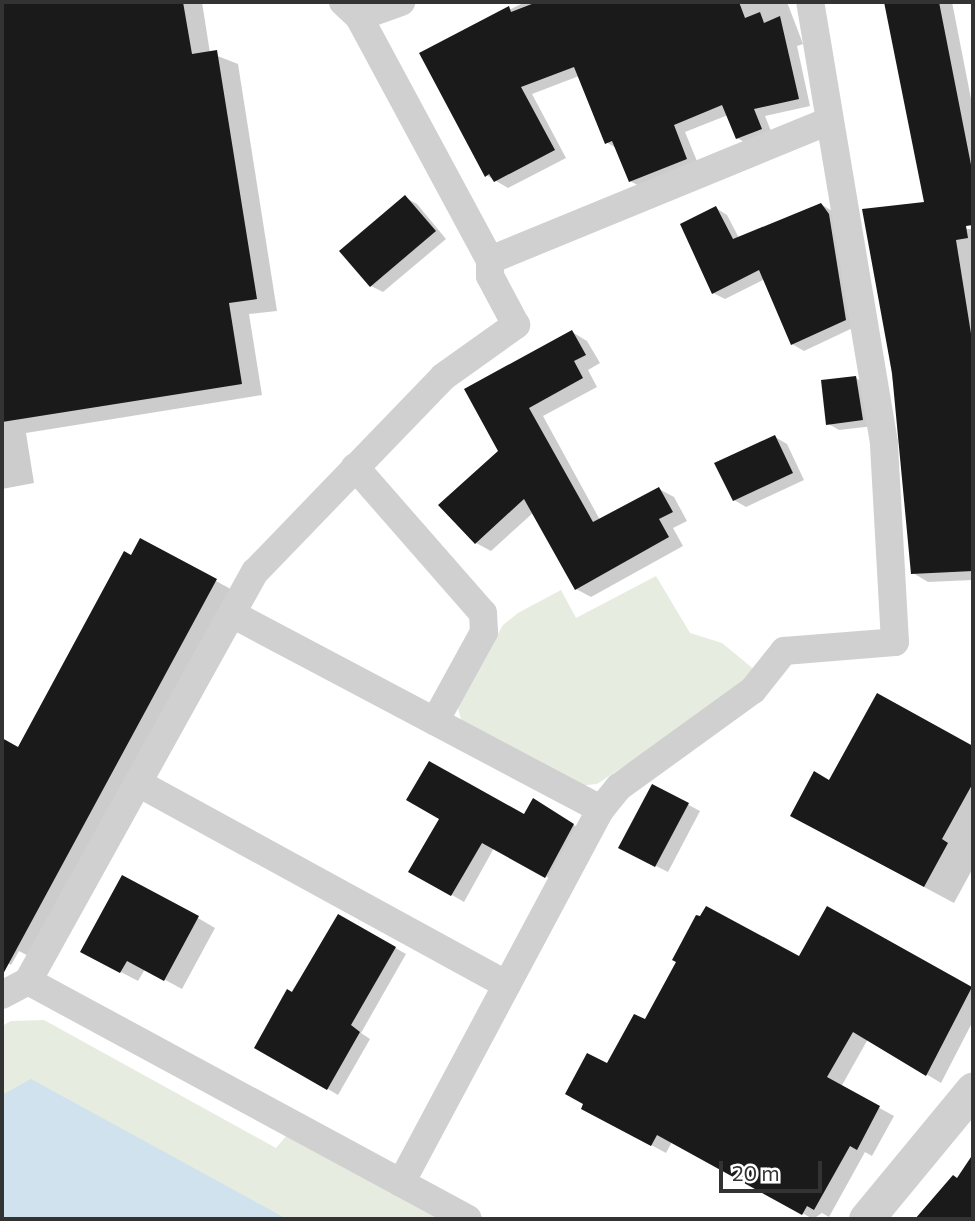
<!DOCTYPE html>
<style>
body{margin:0}
#map{position:relative;width:975px;height:1221px;overflow:hidden;background:#fff;font-family:Commissioner,sans-serif}
div>[style]{position:absolute}
.green>*{inset:0;background:#e6ecdf}
.water>*{inset:0;background:#cfe2ee}
.shadow>*{inset:0;background:#0003}
.building>*{inset:0;background:#1a1a1a}
.minor>*{height:28px;margin:-14px;padding:0 14px;transform-origin:14px;border-radius:14px;background:#d0d0d0}
.tertiary>*{height:35px;margin:-17.5px;padding:0 17.5px;transform-origin:17.5px;border-radius:17.5px;background:#d0d0d0}
span{translate:-50% -50%;white-space:nowrap;text-align:center;line-height:1.15;-webkit-text-stroke:7px #fff;paint-order:stroke}
.frame{position:absolute;inset:0;border:4px solid #333;pointer-events:none}
.scale{position:absolute;left:719px;top:1161px;width:103px;height:32px;box-sizing:border-box;border:4px solid #333;border-top:0;padding-left:9px;font-size:21px;line-height:24px;white-space:nowrap;color:#333;-webkit-text-stroke:5px #fff;paint-order:stroke}
</style>
<div id="map">
<div class="green">
<div style="clip-path:polygon(656px 576px,690px 633px,722px 643px,756px 671px,733px 694px,597px 784px,576px 786px,462px 724px,457px 704px,503px 625px,518px 613px,561px 590px,576px 618px)"></div>
<div style="clip-path:polygon(44px 1020px,276px 1148px,287px 1135px,443px 1219px,2px 1219px,2px 1026px,11px 1021px)"></div>
</div>
<div class="water">
<div style="clip-path:polygon(31px 1079px,287px 1219px,2px 1219px,2px 1095px)"></div>
</div>
<div class="shadow">
<div style="clip-path:polygon(2px 2px,202px 2px,210px 53px,238px 64px,277px 311px,249px 314px,262px 395px,26px 433px,34px 483px,2px 489px)"></div>
<div style="clip-path:polygon(525px 2px,787px 2px,803px 44px,797px 46px,810px 106px,765px 116px,773px 136px,750px 145px,737px 138px,728px 115px,685px 132px,699px 166px,643px 188px,630px 181px,618px 149px,606px 142px,579px 76px,532px 94px,566px 158px,508px 188px,486px 175px,421px 54px)"></div>
<div style="clip-path:polygon(888px 2px,952px 2px,973px 109px,973px 207px,952px 210px,953px 229px,973px 229px,973px 580px,928px 582px,913px 573px,908px 490px,882px 305px,926px 203px)"></div>
<div style="clip-path:polygon(406px 198px,417px 204px,446px 239px,383px 292px,371px 286px)"></div>
<div style="clip-path:polygon(821px 204px,832px 211px,857px 326px,804px 351px,792px 344px,765px 279px,725px 299px,713px 293px,716px 208px,727px 215px,739px 238px)"></div>
<div style="clip-path:polygon(572px 332px,587px 341px,600px 363px,588px 370px,597px 387px,543px 416px,600px 520px,659px 489px,674px 497px,687px 521px,673px 528px,683px 546px,591px 597px,576px 589px,534px 512px,491px 551px,476px 543px,500px 451px)"></div>
<div style="clip-path:polygon(856px 378px,867px 385px,874px 426px,839px 430px,827px 423px)"></div>
<div style="clip-path:polygon(775px 437px,787px 444px,804px 480px,746px 507px,734px 500px)"></div>
<div style="clip-path:polygon(216px 581px,238px 593px,38px 961px,19px 951px,11px 965px,2px 960px,2px 740px,18px 749px)"></div>
<div style="clip-path:polygon(878px 696px,973px 748px,973px 868px,954px 903px,821px 832px,830px 782px)"></div>
<div style="clip-path:polygon(653px 786px,700px 811px,668px 872px,632px 854px)"></div>
<div style="clip-path:polygon(545px 807px,585px 832px,558px 883px,494px 848px,464px 902px,411px 871px)"></div>
<div style="clip-path:polygon(827px 909px,973px 990px,973px 1021px,941px 1083px,868px 1039px,841px 1087px,894px 1116px,872px 1156px,865px 1152px,829px 1217px,822px 1213px,813px 1219px,672px 1142px,666px 1153px,597px 1116px,608px 1066px,646px 1022px,799px 958px)"></div>
<div style="clip-path:polygon(339px 916px,406px 954px,361px 1033px,370px 1039px,338px 1095px,257px 1047px)"></div>
<div style="clip-path:polygon(198px 918px,215px 928px,182px 989px,145px 969px,138px 981px,100px 961px)"></div>
<div style="clip-path:polygon(973px 1157px,973px 1219px,917px 1219px,954px 1177px,958px 1180px)"></div>
</div>
<div class="building">
<div style="clip-path:polygon(2px 2px,183px 2px,192px 54px,217px 50px,257px 299px,229px 303px,242px 384px,2px 422px)"></div>
<div style="clip-path:polygon(537px 2px,739px 2px,745px 18px,760px 12px,764px 23px,780px 16px,799px 99px,754px 109px,762px 129px,736px 139px,722px 105px,674px 125px,687px 159px,629px 182px,612px 141px,605px 144px,574px 67px,521px 87px,555px 150px,494px 182px,489px 174px,485px 177px,419px 53px,509px 6px,511px 12px)"></div>
<div style="clip-path:polygon(884px 2px,939px 2px,973px 175px,973px 225px,966px 226px,968px 238px,956px 240px,973px 346px,973px 571px,911px 574px,892px 373px,862px 209px,924px 202px)"></div>
<div style="clip-path:polygon(405px 195px,436px 231px,370px 287px,339px 251px)"></div>
<div style="clip-path:polygon(821px 203px,829px 214px,846px 320px,791px 345px,759px 270px,712px 294px,680px 224px,716px 206px,733px 239px)"></div>
<div style="clip-path:polygon(572px 330px,586px 355px,574px 361px,583px 378px,529px 408px,593px 522px,659px 487px,673px 512px,659px 519px,669px 537px,575px 590px,524px 499px,475px 544px,438px 505px,498px 451px,464px 389px)"></div>
<div style="clip-path:polygon(856px 376px,863px 420px,826px 425px,821px 380px)"></div>
<div style="clip-path:polygon(775px 435px,793px 473px,733px 501px,714px 463px)"></div>
<div style="clip-path:polygon(140px 538px,217px 579px,2px 976px,2px 738px,18px 747px,124px 551px,131px 555px)"></div>
<div style="clip-path:polygon(877px 693px,973px 746px,973px 783px,942px 839px,948px 843px,924px 887px,790px 816px,814px 771px,829px 780px)"></div>
<div style="clip-path:polygon(429px 761px,524px 814px,533px 798px,574px 824px,545px 878px,482px 843px,451px 896px,408px 872px,439px 819px,406px 800px)"></div>
<div style="clip-path:polygon(652px 784px,689px 803px,655px 867px,618px 848px)"></div>
<div style="clip-path:polygon(122px 875px,199px 916px,164px 981px,127px 961px,120px 973px,80px 952px)"></div>
<div style="clip-path:polygon(706px 906px,799px 956px,827px 906px,972px 987px,926px 1076px,853px 1032px,827px 1077px,880px 1106px,857px 1150px,850px 1146px,814px 1210px,807px 1206px,802px 1215px,657px 1135px,651px 1146px,581px 1109px,583px 1104px,565px 1094px,587px 1053px,607px 1063px,634px 1014px,645px 1019px,676px 962px,672px 960px,696px 915px,700px 916px)"></div>
<div style="clip-path:polygon(338px 914px,396px 947px,351px 1025px,360px 1032px,327px 1090px,254px 1048px,287px 989px,292px 992px)"></div>
<div style="clip-path:polygon(973px 1154px,973px 1219px,915px 1219px,953px 1175px,957px 1178px)"></div>
</div>
<div class="minor">
<div style="left:343px;top:2px;width:22px;rotate:43deg"></div>
<div style="left:359px;top:17px;width:276px;rotate:61.7deg"></div>
<div style="left:490px;top:260px;width:364px;rotate:-22.3deg"></div>
<div style="left:359px;top:17px;width:45px;rotate:-19.7deg"></div>
<div style="left:355px;top:467px;width:194px;rotate:48.8deg"></div>
<div style="left:483px;top:613px;width:19px;rotate:87deg"></div>
<div style="left:484px;top:632px;width:102px;rotate:118.8deg"></div>
<div style="left:234px;top:615px;width:415px;rotate:27.9deg"></div>
<div style="left:140px;top:784px;width:418px;rotate:28.7deg"></div>
<div style="left:28px;top:981px;width:468px;rotate:-61deg"></div>
<div style="left:255px;top:572px;width:271px;rotate:-46deg"></div>
<div style="left:443px;top:377px;width:90px;rotate:-35.5deg"></div>
<div style="left:516px;top:325px;width:55px;rotate:-118deg"></div>
<div style="left:490px;top:276px;width:16px;rotate:-90deg"></div>
<div style="left:2px;top:995px;width:30px;rotate:-28deg"></div>
<div style="left:28px;top:981px;width:500px;rotate:28.41deg"></div>
<div style="left:401px;top:1183px;width:424px;rotate:-61.9deg"></div>
<div style="left:601px;top:809px;width:28px;rotate:-51deg"></div>
<div style="left:619px;top:787px;width:165px;rotate:-35.9deg"></div>
<div style="left:753px;top:690px;width:50px;rotate:-51.5deg"></div>
<div style="left:784px;top:651px;width:111px;rotate:-4.6deg"></div>
<div style="left:895px;top:642px;width:199px;rotate:-93.2deg"></div>
<div style="left:884px;top:443px;width:447px;rotate:-99.5deg"></div>
</div>
<div class="tertiary">
<div style="left:866px;top:1219px;width:168px;rotate:-50.5deg"></div>
</div>
<div class="frame"></div>
<div class="scale">20 m</div>
</div>
